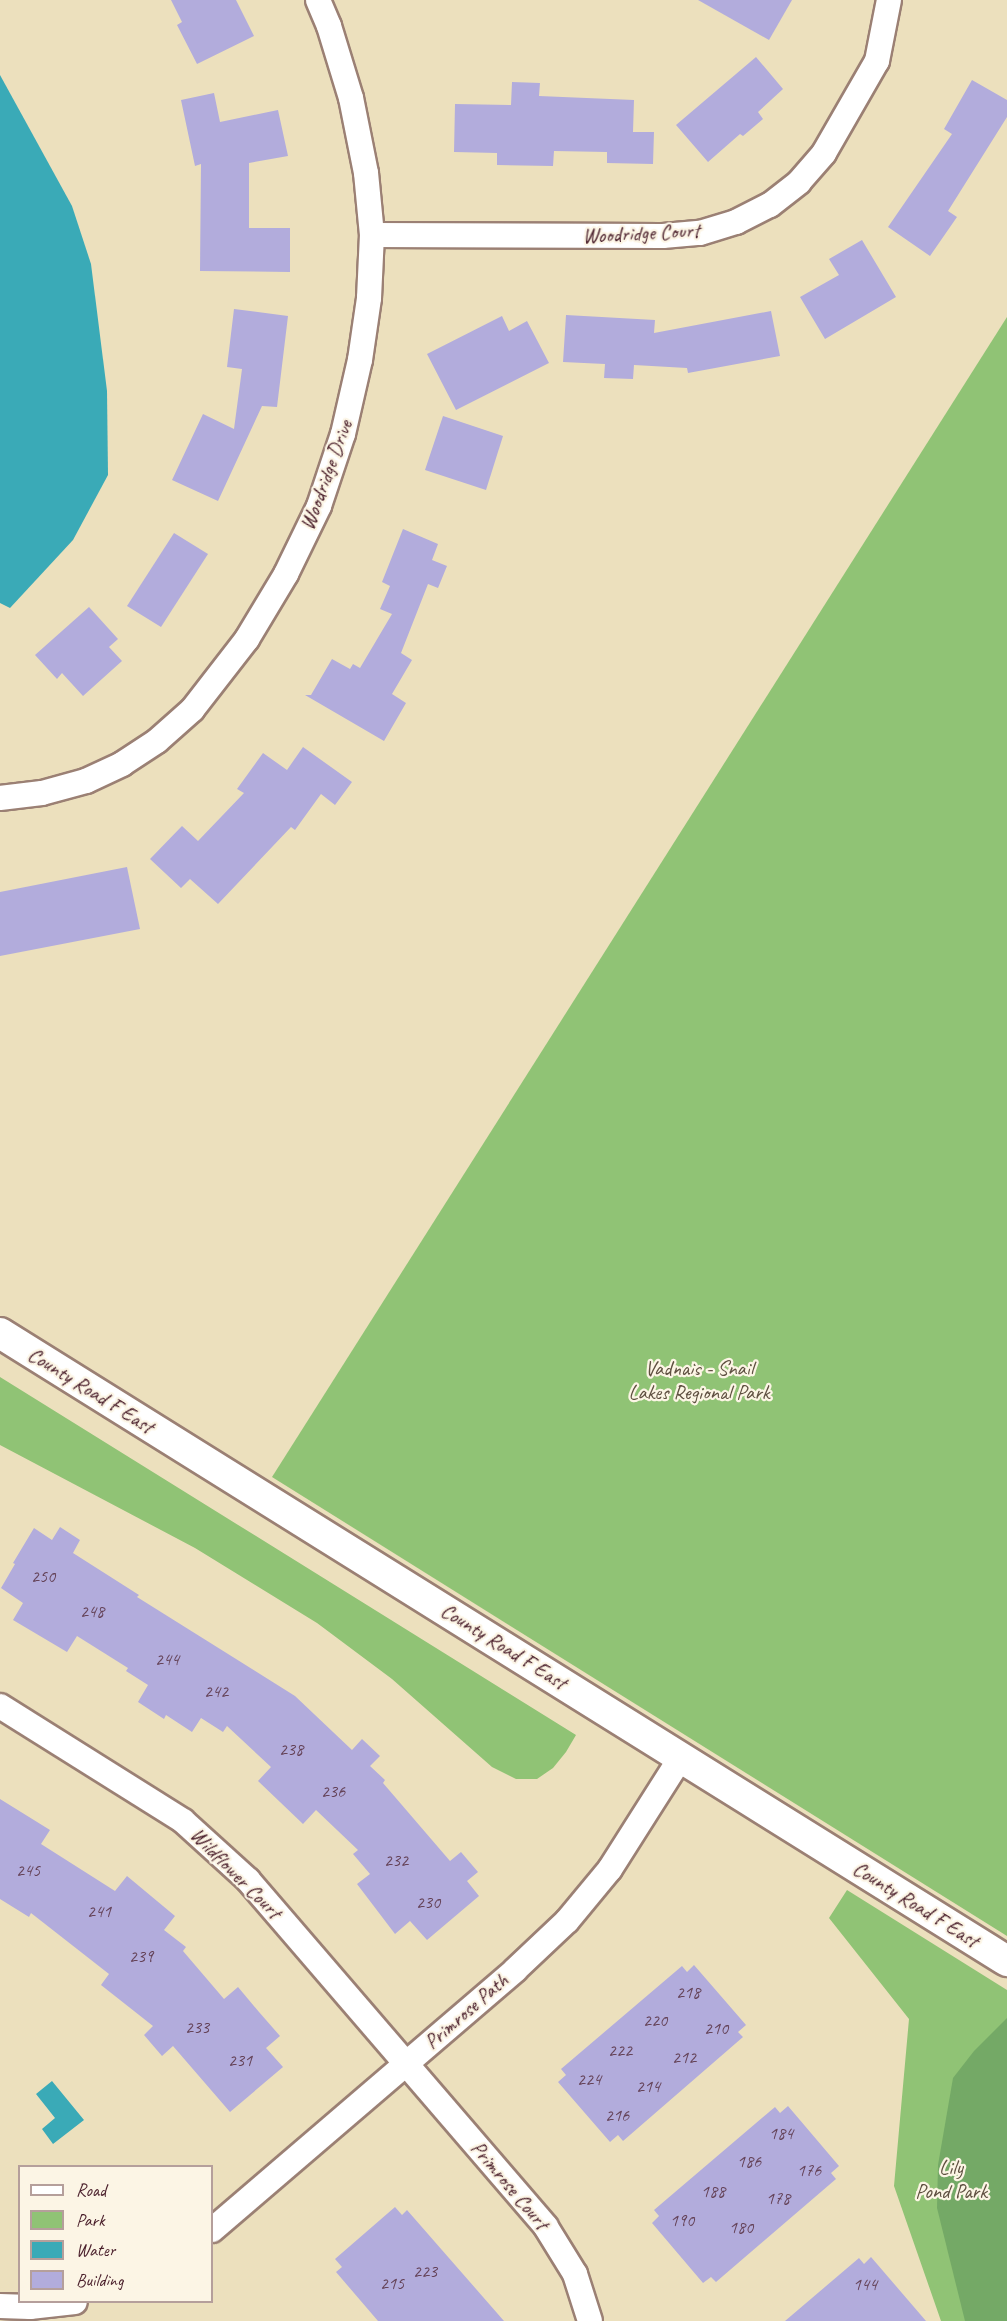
<!DOCTYPE html>
<style>
body{margin:0}
#map{position:relative;width:1007px;height:2321px;overflow:hidden;background:#ece0bd;font-family:Caveat,sans-serif}
div>[style]{position:absolute}
.green>*{inset:0;background:#90c375}
.forest>*{inset:0;background:#74a966}
.water>*{inset:0;background:#3aaab7}
.building>*{inset:0;background:#b2acdc}
.roads{filter:drop-shadow(2px 0 #9b8074) drop-shadow(-2px 0 #9b8074) drop-shadow(0 2px #9b8074) drop-shadow(0 -2px #9b8074)}
.minor>*{height:24px;margin:-12px;padding:0 12px;transform-origin:12px;border-radius:12px;background:#fff}
.tertiary>*{height:30px;margin:-15px;padding:0 15px;transform-origin:15px;border-radius:15px;background:#fff}
span{translate:-50% -50%;white-space:nowrap;text-align:center;line-height:1.15;-webkit-text-stroke:4.5px #fcf5e5;paint-order:stroke}
.number-label{font-size:18px;color:#644257}
.number-label span{-webkit-text-stroke-width:0}
.street-label{font-size:21px;color:#4a1f2b}
.park-label{font-size:21px;color:#5f5041}
.legend{position:absolute;left:18px;top:2165px;width:195px;height:138px;box-sizing:border-box;background:#fcf5e5;border:2px solid #b59f9b;margin:0;padding:8px 10px;list-style:none;font-size:18px;color:#4a1f2b}
.legend li{display:flex;align-items:center;gap:12px;height:30px}
.legend b{width:30px;border:2px solid #b59f9b}
</style>
<div id="map">
<div class="green">
<div style="clip-path:polygon(1007px 317px,1007px 1936px,272px 1477px)"></div>
<div style="clip-path:polygon(0 1377px,576px 1735px,566px 1752px,553px 1768px,537px 1779px,516px 1779px,492px 1767px,392px 1679px,317px 1623px,195px 1548px,0 1445px)"></div>
<div style="clip-path:polygon(847px 1890px,1007px 1990px,1007px 2321px,941px 2321px,894px 2186px,909px 2019px,829px 1918px)"></div>
</div>
<div class="forest">
<div style="clip-path:polygon(1007px 2018px,1007px 2321px,965px 2321px,937px 2208px,938px 2165px,953px 2078px,974px 2051px)"></div>
</div>
<div class="water">
<div style="clip-path:polygon(0 75px,72px 206px,91px 264px,107px 391px,108px 475px,73px 540px,10px 608px,0 603px)"></div>
<div style="clip-path:polygon(52px 2081px,84px 2120px,53px 2144px,42px 2129px,55px 2118px,36px 2094px)"></div>
</div>
<div class="building">
<div style="clip-path:polygon(171px 0,236px 0,254px 36px,197px 64px,177px 25px,182px 22px)"></div>
<div style="clip-path:polygon(698px 0,792px 0,769px 40px)"></div>
<div style="clip-path:polygon(756px 57px,783px 89px,758px 112px,763px 119px,743px 136px,740px 134px,708px 162px,676px 125px)"></div>
<div style="clip-path:polygon(972px 80px,1007px 100px,1007px 117px,948px 211px,957px 217px,930px 256px,888px 227px,952px 134px,944px 129px)"></div>
<div style="clip-path:polygon(512px 82px,540px 83px,539px 96px,634px 100px,633px 132px,654px 132px,653px 164px,607px 163px,607px 152px,554px 151px,553px 166px,497px 165px,497px 153px,454px 152px,455px 104px,511px 105px)"></div>
<div style="clip-path:polygon(214px 93px,220px 122px,278px 110px,288px 156px,249px 163px,249px 228px,290px 228px,290px 272px,200px 271px,201px 164px,195px 166px,181px 100px)"></div>
<div style="clip-path:polygon(862px 240px,896px 297px,825px 339px,800px 297px,839px 275px,829px 259px)"></div>
<div style="clip-path:polygon(234px 309px,288px 316px,277px 407px,262px 406px,218px 501px,172px 480px,203px 414px,234px 429px,242px 369px,227px 367px)"></div>
<div style="clip-path:polygon(771px 311px,780px 356px,688px 373px,687px 368px,634px 365px,633px 379px,604px 378px,605px 364px,563px 362px,566px 315px,655px 320px,654px 333px)"></div>
<div style="clip-path:polygon(502px 316px,509px 331px,527px 321px,549px 363px,456px 410px,427px 354px)"></div>
<div style="clip-path:polygon(443px 416px,503px 436px,486px 490px,425px 470px)"></div>
<div style="clip-path:polygon(403px 529px,438px 544px,432px 560px,447px 566px,438px 588px,428px 584px,401px 653px,412px 660px,392px 694px,406px 703px,384px 741px,305px 695px,311px 695px,332px 659px,350px 669px,353px 664px,360px 668px,392px 614px,380px 609px,390px 586px,382px 582px)"></div>
<div style="clip-path:polygon(174px 533px,208px 554px,161px 627px,127px 606px)"></div>
<div style="clip-path:polygon(89px 607px,118px 639px,109px 647px,122px 661px,83px 696px,62px 673px,57px 679px,35px 655px)"></div>
<div style="clip-path:polygon(303px 747px,352px 782px,335px 805px,321px 794px,295px 830px,291px 827px,218px 904px,190px 879px,181px 888px,150px 859px,182px 826px,198px 841px,244px 793px,237px 789px,263px 753px,287px 770px)"></div>
<div style="clip-path:polygon(127px 867px,140px 929px,0 956px,0 892px)"></div>
<div style="clip-path:polygon(60px 1527px,80px 1540px,73px 1553px,139px 1595px,137px 1597px,295px 1696px,352px 1750px,362px 1739px,380px 1756px,370px 1766px,385px 1780px,383px 1783px,450px 1861px,461px 1852px,478px 1872px,467px 1881px,479px 1896px,427px 1940px,410px 1921px,395px 1934px,357px 1884px,370px 1874px,353px 1854px,358px 1850px,316px 1810px,303px 1824px,280px 1802px,258px 1781px,271px 1767px,227px 1726px,223px 1732px,201px 1718px,192px 1732px,166px 1715px,164px 1719px,138px 1702px,148px 1685px,126px 1671px,128px 1668px,77px 1636px,67px 1652px,13px 1620px,23px 1603px,1px 1588px,15px 1564px,13px 1563px,34px 1528px,52px 1540px)"></div>
<div style="clip-path:polygon(0 1799px,50px 1830px,41px 1844px,115px 1891px,127px 1876px,175px 1916px,164px 1930px,186px 1947px,183px 1951px,224px 1999px,238px 1987px,259px 2012px,280px 2036px,266px 2048px,283px 2067px,230px 2112px,173px 2046px,162px 2056px,144px 2035px,153px 2026px,101px 1985px,109px 1974px,31px 1913px,29px 1917px,0 1899px)"></div>
<div style="clip-path:polygon(694px 1965px,746px 2025px,738px 2032px,743px 2037px,623px 2141px,618px 2135px,610px 2142px,558px 2082px,566px 2075px,561px 2069px,682px 1966px,687px 1972px)"></div>
<div style="clip-path:polygon(788px 2106px,839px 2166px,831px 2173px,836px 2179px,716px 2282px,711px 2277px,703px 2283px,652px 2223px,659px 2216px,654px 2210px,775px 2107px,780px 2113px)"></div>
<div style="clip-path:polygon(395px 2207px,402px 2215px,407px 2210px,504px 2321px,378px 2321px,336px 2272px,342px 2267px,335px 2259px)"></div>
<div style="clip-path:polygon(871px 2257px,926px 2321px,785px 2321px,859px 2258px,864px 2264px)"></div>
</div>
<div class="roads">
<div class="minor">
<div style="left:372px;top:235px;width:291px;rotate:0.2deg"></div>
<div style="left:663px;top:236px;width:37px;rotate:-5deg"></div>
<div style="left:700px;top:233px;width:38px;rotate:-17deg"></div>
<div style="left:736px;top:222px;width:38px;rotate:-27deg"></div>
<div style="left:770px;top:205px;width:37px;rotate:-38deg"></div>
<div style="left:799px;top:182px;width:38px;rotate:-49deg"></div>
<div style="left:824px;top:153px;width:106px;rotate:-60.1deg"></div>
<div style="left:877px;top:61px;width:62px;rotate:-78.9deg"></div>
<div style="left:0;top:798px;width:42px;rotate:-6.8deg"></div>
<div style="left:42px;top:793px;width:46px;rotate:-15.3deg"></div>
<div style="left:86px;top:781px;width:40px;rotate:-25deg"></div>
<div style="left:122px;top:764px;width:42px;rotate:-33.3deg"></div>
<div style="left:157px;top:741px;width:47px;rotate:-41.5deg"></div>
<div style="left:192px;top:710px;width:90px;rotate:-52.2deg"></div>
<div style="left:247px;top:639px;width:76px;rotate:-59deg"></div>
<div style="left:286px;top:574px;width:76px;rotate:-64.1deg"></div>
<div style="left:319px;top:506px;width:76px;rotate:-71.6deg"></div>
<div style="left:343px;top:434px;width:76px;rotate:-77.1deg"></div>
<div style="left:360px;top:360px;width:63px;rotate:-81.7deg"></div>
<div style="left:369px;top:298px;width:63px;rotate:-87.3deg"></div>
<div style="left:372px;top:235px;width:62px;rotate:-95.5deg"></div>
<div style="left:366px;top:173px;width:76px;rotate:-101.3deg"></div>
<div style="left:351px;top:98px;width:75px;rotate:-107deg"></div>
<div style="left:329px;top:26px;width:28px;rotate:-113deg"></div>
<div style="left:0;top:1706px;width:216px;rotate:32.1deg"></div>
<div style="left:183px;top:1821px;width:88px;rotate:42.2deg"></div>
<div style="left:248px;top:1880px;width:457px;rotate:49.3deg"></div>
<div style="left:546px;top:2227px;width:55px;rotate:58.3deg"></div>
<div style="left:575px;top:2274px;width:49px;rotate:72.3deg"></div>
<div style="left:212px;top:2230px;width:399px;rotate:-40.6deg"></div>
<div style="left:515px;top:1970px;width:71px;rotate:-43.3deg"></div>
<div style="left:567px;top:1921px;width:67px;rotate:-50.4deg"></div>
<div style="left:610px;top:1869px;width:133px;rotate:-57.6deg"></div>
<div style="left:0;top:2306px;width:30px;rotate:2deg"></div>
<div style="left:30px;top:2307px;width:45px;rotate:-6.3deg"></div>
</div>
<div class="tertiary">
<div style="left:0;top:1333px;width:1187px;rotate:31.95deg"></div>
</div>
</div>
<div class="number-label">
<span style="left:43px;top:1576px">250</span>
<span style="left:92px;top:1611px">248</span>
<span style="left:167px;top:1659px">244</span>
<span style="left:216px;top:1691px">242</span>
<span style="left:291px;top:1749px">238</span>
<span style="left:333px;top:1791px">236</span>
<span style="left:396px;top:1860px">232</span>
<span style="left:28px;top:1870px">245</span>
<span style="left:428px;top:1902px">230</span>
<span style="left:99px;top:1911px">241</span>
<span style="left:141px;top:1956px">239</span>
<span style="left:688px;top:1992px">218</span>
<span style="left:655px;top:2020px">220</span>
<span style="left:197px;top:2027px">233</span>
<span style="left:716px;top:2028px">210</span>
<span style="left:620px;top:2050px">222</span>
<span style="left:684px;top:2057px">212</span>
<span style="left:240px;top:2060px">231</span>
<span style="left:589px;top:2079px">224</span>
<span style="left:648px;top:2086px">214</span>
<span style="left:617px;top:2115px">216</span>
<span style="left:781px;top:2133px">184</span>
<span style="left:749px;top:2161px">186</span>
<span style="left:809px;top:2170px">176</span>
<span style="left:713px;top:2191px">188</span>
<span style="left:778px;top:2198px">178</span>
<span style="left:682px;top:2220px">190</span>
<span style="left:741px;top:2227px">180</span>
<span style="left:425px;top:2271px">223</span>
<span style="left:392px;top:2283px">215</span>
<span style="left:865px;top:2284px">144</span>
</div>
<div class="street-label">
<span style="left:641px;top:233px;rotate:-3deg">Woodridge Court</span>
<span style="left:326px;top:475px;rotate:-70deg">Woodridge Drive</span>
<span style="left:91px;top:1390px;rotate:32deg">County Road F East</span>
<span style="left:504px;top:1646px;rotate:32deg">County Road F East</span>
<span style="left:236px;top:1873px;rotate:45deg">Wildflower Court</span>
<span style="left:916px;top:1904px;rotate:32deg">County Road F East</span>
<span style="left:466px;top:2011px;rotate:-41deg">Primrose Path</span>
<span style="left:510px;top:2185px;rotate:50deg">Primrose Court</span>
</div>
<div class="park-label">
<span style="left:699px;top:1380px">Vadnais - Snail<br>Lakes Regional Park</span>
<span style="left:951px;top:2179px">Lily<br>Pond Park</span>
</div>
<ul class="legend">
<li><b style="height:8px;background:#fff"></b>Road</li>
<li><b style="height:16px;background:#90c375"></b>Park</li>
<li><b style="height:16px;background:#3aaab7"></b>Water</li>
<li><b style="height:16px;background:#b2acdc"></b>Building</li>
</ul>
</div>
